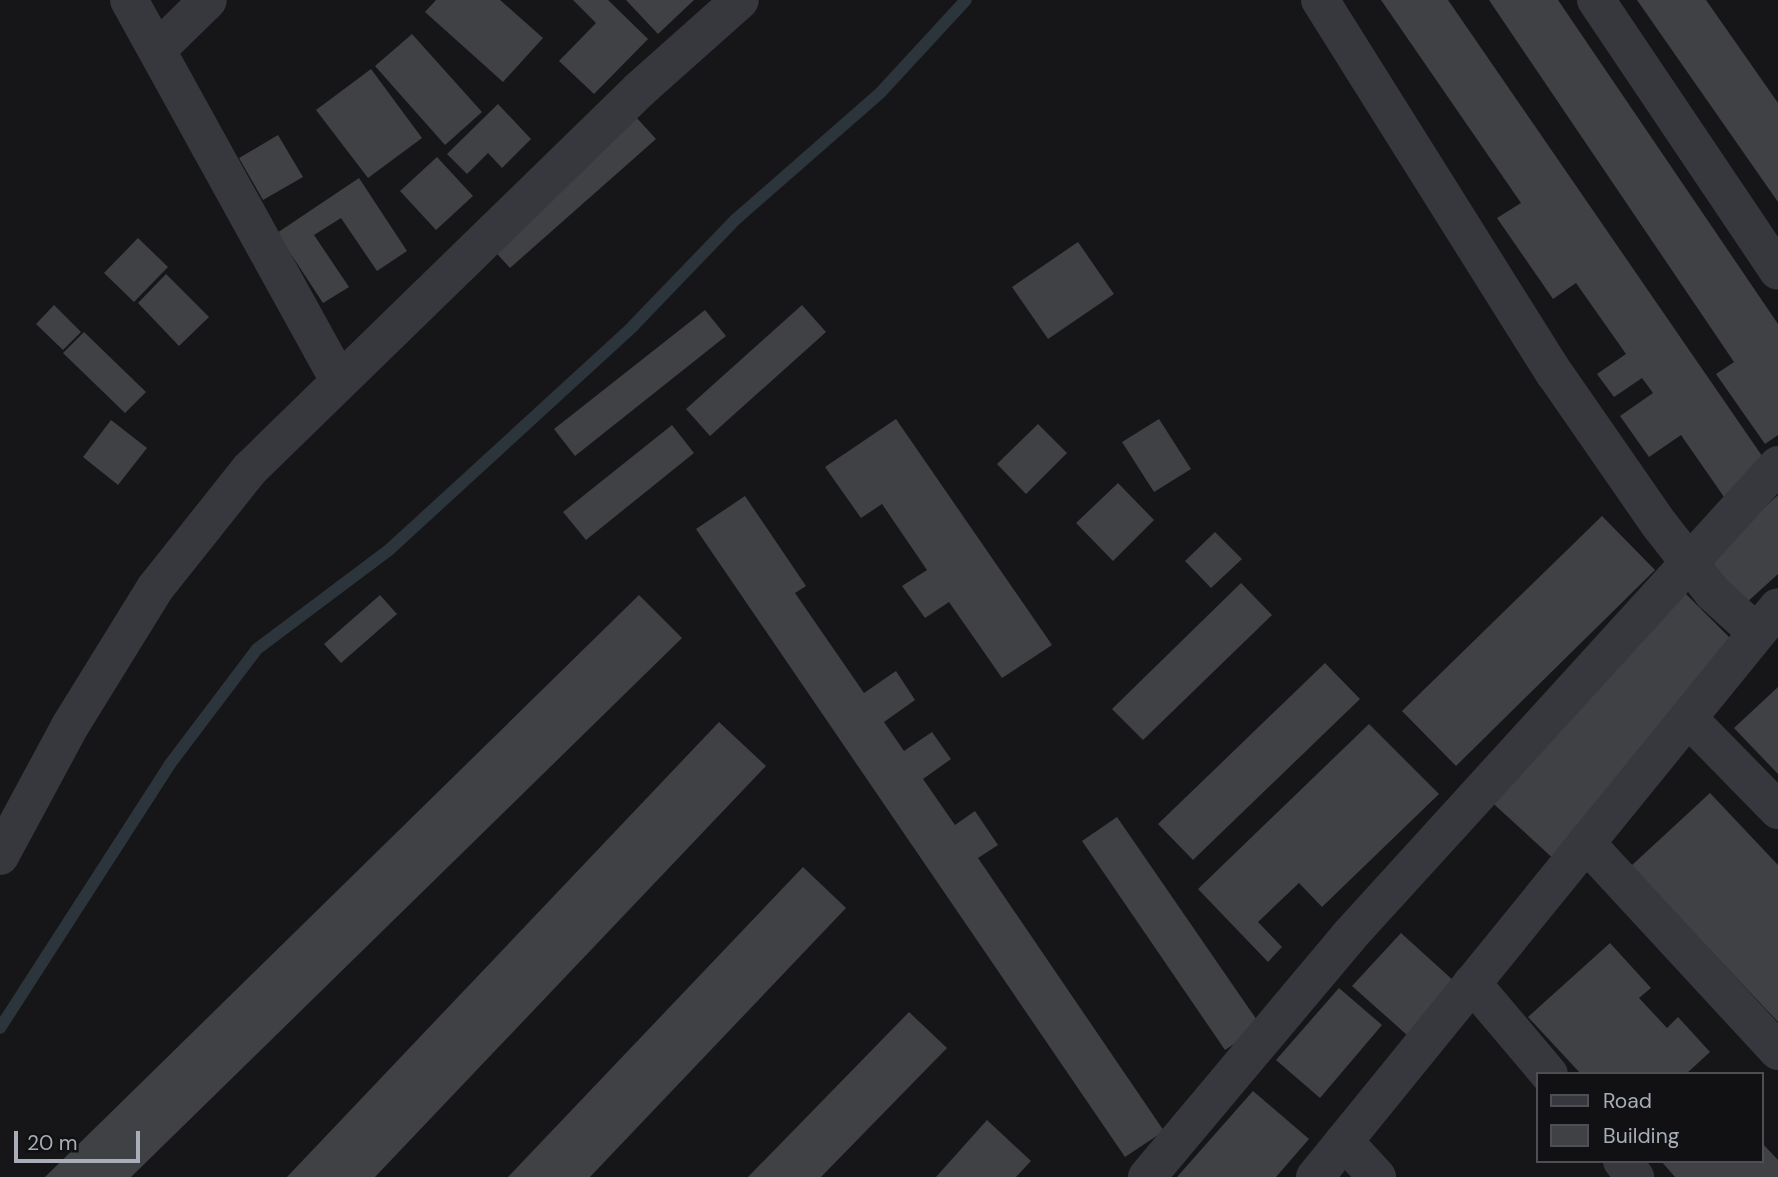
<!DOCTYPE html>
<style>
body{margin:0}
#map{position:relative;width:1778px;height:1177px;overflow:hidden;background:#161618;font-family:"DM Sans",sans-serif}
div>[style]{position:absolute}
.stream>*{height:12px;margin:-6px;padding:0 6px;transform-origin:6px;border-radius:6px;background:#2c353c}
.building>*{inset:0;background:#404145}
.minor>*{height:38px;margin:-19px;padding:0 19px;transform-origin:19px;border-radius:19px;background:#37383d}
span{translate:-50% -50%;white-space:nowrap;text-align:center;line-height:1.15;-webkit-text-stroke:5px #111113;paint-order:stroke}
.legend{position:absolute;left:1536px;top:1072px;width:228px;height:91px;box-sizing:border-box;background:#111113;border:2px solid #4d4f55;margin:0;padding:9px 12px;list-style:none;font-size:21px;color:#a8adb8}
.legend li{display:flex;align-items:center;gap:14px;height:35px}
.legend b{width:35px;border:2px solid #4d4f55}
.scale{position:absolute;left:14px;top:1131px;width:126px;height:32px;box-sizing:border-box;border:4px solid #a8adb8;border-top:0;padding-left:9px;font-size:21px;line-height:24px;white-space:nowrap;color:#a8adb8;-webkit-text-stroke:5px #111113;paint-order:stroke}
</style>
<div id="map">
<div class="stream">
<div style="left:0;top:1028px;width:314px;rotate:-57.2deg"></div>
<div style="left:170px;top:764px;width:144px;rotate:-52.9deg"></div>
<div style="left:257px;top:649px;width:166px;rotate:-36.9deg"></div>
<div style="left:390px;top:549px;width:330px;rotate:-42.5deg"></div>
<div style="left:633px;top:326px;width:147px;rotate:-46.1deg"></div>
<div style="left:735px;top:220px;width:194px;rotate:-41.2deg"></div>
<div style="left:881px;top:92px;width:125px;rotate:-47.3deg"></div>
</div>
<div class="building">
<div style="clip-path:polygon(436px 0,500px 0,543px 38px,503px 82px,425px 12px)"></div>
<div style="clip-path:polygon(573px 0,608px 0,648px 39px,594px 94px,559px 61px,596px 23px)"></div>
<div style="clip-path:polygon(626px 0,694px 0,658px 34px)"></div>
<div style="clip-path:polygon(1381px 0,1448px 0,1769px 466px,1724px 497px,1681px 435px,1649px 457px,1620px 416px,1653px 393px,1642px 378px,1614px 397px,1597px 374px,1626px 354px,1576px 283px,1553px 299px,1497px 218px,1521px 203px)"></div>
<div style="clip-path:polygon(1489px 0,1558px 0,1778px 324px,1778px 435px,1765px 444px,1716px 374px,1734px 362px)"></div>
<div style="clip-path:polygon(1637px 0,1706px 0,1778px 103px,1778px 202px)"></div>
<div style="clip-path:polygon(412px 34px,482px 112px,445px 145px,375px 66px)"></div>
<div style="clip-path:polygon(371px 69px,422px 138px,368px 178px,316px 110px)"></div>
<div style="clip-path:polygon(498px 104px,531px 139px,502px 168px,488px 153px,467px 174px,447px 154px)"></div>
<div style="clip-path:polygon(635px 116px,656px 139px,510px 268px,489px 245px)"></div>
<div style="clip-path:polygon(278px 135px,303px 177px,263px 200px,239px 158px)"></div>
<div style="clip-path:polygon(437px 157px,473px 196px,436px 230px,400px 191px)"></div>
<div style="clip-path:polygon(359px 178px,407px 251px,377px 271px,341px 218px,314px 235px,349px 287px,323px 303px,277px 233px)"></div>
<div style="clip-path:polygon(138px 238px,168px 267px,134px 302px,104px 273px)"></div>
<div style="clip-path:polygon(1078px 242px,1114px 294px,1048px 339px,1012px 287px)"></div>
<div style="clip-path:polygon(166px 274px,209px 317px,179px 346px,138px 303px)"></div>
<div style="clip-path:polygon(54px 305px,81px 332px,63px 350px,36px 324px)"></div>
<div style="clip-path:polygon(802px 305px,826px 332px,710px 436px,686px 409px)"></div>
<div style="clip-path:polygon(705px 310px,726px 336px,575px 456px,554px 429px)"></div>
<div style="clip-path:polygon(84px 332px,146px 392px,125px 413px,63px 353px)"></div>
<div style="clip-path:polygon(896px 419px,1052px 645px,1002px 678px,949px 602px,925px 618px,902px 586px,927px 570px,882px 504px,861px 518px,825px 467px)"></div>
<div style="clip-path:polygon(1159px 419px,1191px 469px,1154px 492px,1122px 442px)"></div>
<div style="clip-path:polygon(111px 420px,147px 448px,118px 485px,83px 457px)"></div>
<div style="clip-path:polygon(1038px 424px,1067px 453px,1026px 494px,997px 464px)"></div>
<div style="clip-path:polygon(672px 425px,694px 453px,586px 540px,563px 512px)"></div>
<div style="clip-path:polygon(1118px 483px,1154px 520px,1113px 561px,1076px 523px)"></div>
<div style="clip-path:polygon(1778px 495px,1778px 574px,1744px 605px,1705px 562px)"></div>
<div style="clip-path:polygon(745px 496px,806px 586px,795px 593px,864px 693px,896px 671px,915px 700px,884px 722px,904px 751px,932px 732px,951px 759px,923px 779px,955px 825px,975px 811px,998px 845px,978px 858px,1164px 1131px,1125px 1157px,696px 529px)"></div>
<div style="clip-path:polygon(1602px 516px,1655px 570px,1456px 766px,1402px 711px)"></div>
<div style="clip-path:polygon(1215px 532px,1242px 559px,1211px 588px,1185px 561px)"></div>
<div style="clip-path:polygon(1241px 583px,1272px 615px,1143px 740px,1112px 709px)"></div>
<div style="clip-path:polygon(1685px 593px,1735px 643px,1557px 862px,1485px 796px)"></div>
<div style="clip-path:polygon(380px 595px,397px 614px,341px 663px,324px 644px)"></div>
<div style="clip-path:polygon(639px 595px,682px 638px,131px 1177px,45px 1177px)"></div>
<div style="clip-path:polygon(1325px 663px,1360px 699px,1193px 860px,1158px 824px)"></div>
<div style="clip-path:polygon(1778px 687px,1778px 774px,1734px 728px)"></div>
<div style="clip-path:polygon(719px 722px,766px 766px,375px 1177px,287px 1177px)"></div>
<div style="clip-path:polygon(1369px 724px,1439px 794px,1322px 907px,1299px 883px,1258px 922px,1282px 947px,1268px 962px,1198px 889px)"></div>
<div style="clip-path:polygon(1710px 793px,1778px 865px,1778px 1022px,1631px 866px)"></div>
<div style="clip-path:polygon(1117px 817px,1261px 1026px,1225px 1050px,1082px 841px)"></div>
<div style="clip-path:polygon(803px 867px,846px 908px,590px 1177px,508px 1177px)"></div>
<div style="clip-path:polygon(1401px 933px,1455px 982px,1407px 1035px,1352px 986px)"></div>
<div style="clip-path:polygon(1610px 943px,1651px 988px,1639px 998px,1667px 1028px,1678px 1017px,1710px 1052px,1686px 1074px,1581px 1074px,1528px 1017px)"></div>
<div style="clip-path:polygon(1339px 988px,1382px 1025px,1320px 1098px,1276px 1060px)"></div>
<div style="clip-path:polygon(909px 1012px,947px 1048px,821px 1177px,748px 1177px)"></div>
<div style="clip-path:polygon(1253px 1091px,1309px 1139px,1276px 1177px,1177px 1177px)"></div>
<div style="clip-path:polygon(987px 1120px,1031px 1161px,1016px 1177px,936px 1177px)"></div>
<div style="clip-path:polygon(1762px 1143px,1778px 1160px,1778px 1177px,1675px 1177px,1661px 1161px,1762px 1161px)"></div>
</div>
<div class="minor">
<div style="left:129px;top:0;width:435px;rotate:61.1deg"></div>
<div style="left:1320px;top:0;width:442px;rotate:57.9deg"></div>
<div style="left:1555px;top:374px;width:183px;rotate:55.3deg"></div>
<div style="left:1659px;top:524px;width:88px;rotate:52deg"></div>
<div style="left:1713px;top:593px;width:59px;rotate:42.3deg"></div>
<div style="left:1596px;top:0;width:326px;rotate:56.1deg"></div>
<div style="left:157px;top:50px;width:71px;rotate:-44.4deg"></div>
<div style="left:1688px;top:718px;width:129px;rotate:45.6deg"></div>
<div style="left:1586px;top:843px;width:283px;rotate:47.3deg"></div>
<div style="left:0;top:856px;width:148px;rotate:-61.7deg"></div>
<div style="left:70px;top:726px;width:163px;rotate:-58.3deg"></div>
<div style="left:156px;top:587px;width:151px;rotate:-51.5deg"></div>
<div style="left:250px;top:469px;width:543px;rotate:-44.25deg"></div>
<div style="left:639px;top:90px;width:135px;rotate:-41.7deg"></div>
<div style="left:1472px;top:983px;width:119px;rotate:49.8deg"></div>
<div style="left:1344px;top:1141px;width:49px;rotate:47.5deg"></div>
<div style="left:1622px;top:1161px;width:21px;rotate:51deg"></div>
<div style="left:1147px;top:1177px;width:314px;rotate:-50deg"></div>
<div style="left:1349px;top:936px;width:637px;rotate:-47.67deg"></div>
<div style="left:1315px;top:1177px;width:734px;rotate:-50.91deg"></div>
</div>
<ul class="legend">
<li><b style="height:9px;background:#37383d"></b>Road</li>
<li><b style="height:19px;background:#404145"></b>Building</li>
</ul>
<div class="scale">20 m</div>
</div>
